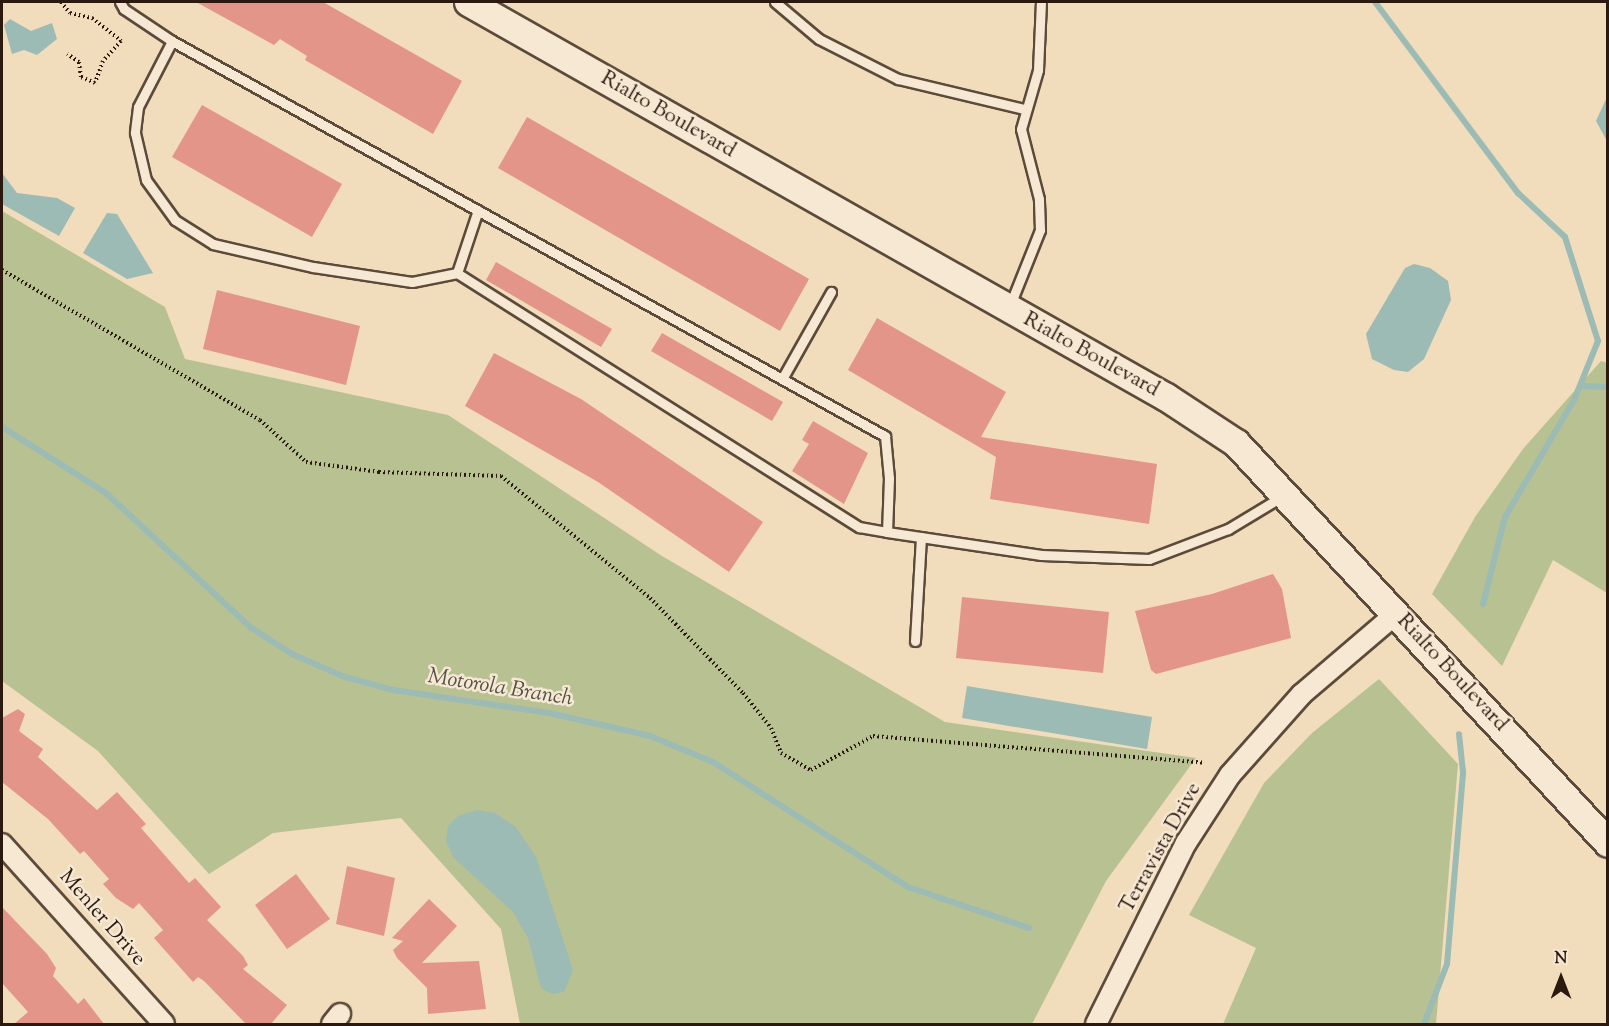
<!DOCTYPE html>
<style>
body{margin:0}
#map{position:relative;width:1609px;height:1026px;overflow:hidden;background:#f1dcbc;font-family:"Sorts Mill Goudy",serif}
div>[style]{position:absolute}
.green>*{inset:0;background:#b8c192}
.water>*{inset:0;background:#9bbbb4}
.stream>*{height:6px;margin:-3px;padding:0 3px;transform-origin:3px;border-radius:3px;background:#9bbbb4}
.building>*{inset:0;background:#e49589}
.path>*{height:4px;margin-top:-2px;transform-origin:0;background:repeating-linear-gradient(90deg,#2b190f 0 1.5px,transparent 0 4.5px)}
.roads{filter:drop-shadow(2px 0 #5c4a3a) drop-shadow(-2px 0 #5c4a3a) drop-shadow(0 2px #5c4a3a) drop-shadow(0 -2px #5c4a3a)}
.lane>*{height:9px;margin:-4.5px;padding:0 4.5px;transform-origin:4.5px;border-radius:4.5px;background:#f6e8d3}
.street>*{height:20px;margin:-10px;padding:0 10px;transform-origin:10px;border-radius:10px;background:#f6e8d3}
.secondary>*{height:27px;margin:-13.5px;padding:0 13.5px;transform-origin:13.5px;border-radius:13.5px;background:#f6e8d3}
span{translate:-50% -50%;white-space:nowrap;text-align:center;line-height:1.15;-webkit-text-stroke:5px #f6e8d3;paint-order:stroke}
.street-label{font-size:21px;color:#2b190f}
.water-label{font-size:22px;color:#525249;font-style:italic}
.frame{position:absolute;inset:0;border:3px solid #2b190f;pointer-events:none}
.north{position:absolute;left:1531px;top:948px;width:60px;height:60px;-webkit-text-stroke:4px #f6e8d3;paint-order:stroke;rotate:0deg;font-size:16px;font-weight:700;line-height:24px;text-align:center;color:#2b190f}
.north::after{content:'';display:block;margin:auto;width:21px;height:27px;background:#2b190f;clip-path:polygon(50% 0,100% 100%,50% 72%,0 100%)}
</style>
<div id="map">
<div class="green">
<div style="clip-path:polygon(2px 211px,165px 307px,185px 359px,448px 415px,662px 556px,945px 722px,1196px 758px,1106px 881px,1032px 1024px,520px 1024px,501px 929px,401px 818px,273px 833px,209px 874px,98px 751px,2px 681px)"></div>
<div style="clip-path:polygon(1601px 361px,1608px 363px,1607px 593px,1553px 560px,1502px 666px,1432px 594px,1475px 517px,1523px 449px)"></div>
<div style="clip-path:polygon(1379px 679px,1458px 764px,1436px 1024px,1223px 1024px,1256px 948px,1189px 915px,1264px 783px,1312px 733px)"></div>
</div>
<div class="water">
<div style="clip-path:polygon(10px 19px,31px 31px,52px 23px,57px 39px,37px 55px,24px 50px,12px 54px,4px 25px)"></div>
<div style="clip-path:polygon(1607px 97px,1607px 141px,1596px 121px)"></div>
<div style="clip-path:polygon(2px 173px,17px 193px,57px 198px,75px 208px,59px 236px,2px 204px)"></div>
<div style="clip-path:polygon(107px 213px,117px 214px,153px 273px,127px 279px,83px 253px)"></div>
<div style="clip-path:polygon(1414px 264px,1430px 268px,1448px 281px,1451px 300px,1424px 359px,1408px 372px,1394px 370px,1372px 359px,1366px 334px,1405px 268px)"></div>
<div style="clip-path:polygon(967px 686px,1152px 717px,1147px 749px,962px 718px)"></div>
<div style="clip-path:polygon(477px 810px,495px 813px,516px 827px,536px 857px,573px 970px,564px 992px,552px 994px,541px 988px,528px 938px,513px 912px,454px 858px,446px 841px,448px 826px,458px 816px)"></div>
</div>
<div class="stream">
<div style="left:1375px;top:2px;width:239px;rotate:53.2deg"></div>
<div style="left:1518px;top:193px;width:64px;rotate:43.1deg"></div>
<div style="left:1565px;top:237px;width:109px;rotate:72.4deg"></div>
<div style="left:1598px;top:341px;width:64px;rotate:112.1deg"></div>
<div style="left:1574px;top:400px;width:136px;rotate:120.5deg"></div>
<div style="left:1505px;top:517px;width:90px;rotate:104.2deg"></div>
<div style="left:1580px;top:386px;width:28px;rotate:2deg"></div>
<div style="left:2px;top:427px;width:123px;rotate:32.4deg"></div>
<div style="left:106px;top:493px;width:197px;rotate:42.9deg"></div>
<div style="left:250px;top:627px;width:50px;rotate:32.7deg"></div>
<div style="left:292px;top:654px;width:55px;rotate:23.7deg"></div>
<div style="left:342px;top:676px;width:53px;rotate:15.4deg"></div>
<div style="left:393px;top:690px;width:158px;rotate:8.4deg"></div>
<div style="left:549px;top:713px;width:104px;rotate:12.8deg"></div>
<div style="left:650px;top:736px;width:68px;rotate:22.4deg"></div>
<div style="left:713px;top:762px;width:232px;rotate:32.7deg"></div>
<div style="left:908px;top:887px;width:128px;rotate:18.7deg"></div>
<div style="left:1424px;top:1024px;width:64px;rotate:-69deg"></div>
<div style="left:1447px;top:964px;width:193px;rotate:-85.2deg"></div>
<div style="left:1463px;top:772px;width:38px;rotate:-96deg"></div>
</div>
<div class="building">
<div style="clip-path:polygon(196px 2px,323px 2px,462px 81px,433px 134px,305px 60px,307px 56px,280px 39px,274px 45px)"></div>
<div style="clip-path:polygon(202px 105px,342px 184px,312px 237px,172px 157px)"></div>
<div style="clip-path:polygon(527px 117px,809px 279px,780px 331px,498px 168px)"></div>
<div style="clip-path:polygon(496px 262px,612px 329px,601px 347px,486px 280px)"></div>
<div style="clip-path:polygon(217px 290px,360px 326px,346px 385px,203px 349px)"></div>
<div style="clip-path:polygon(877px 318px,1006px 392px,981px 437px,1157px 464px,1149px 524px,990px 499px,996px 457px,848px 370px)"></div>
<div style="clip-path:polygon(662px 333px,783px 402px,772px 421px,651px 351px)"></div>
<div style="clip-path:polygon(494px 353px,581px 399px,763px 522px,729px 572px,598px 482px,465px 406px)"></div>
<div style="clip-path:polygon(813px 421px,868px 453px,844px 504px,792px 471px,809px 444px,802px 440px)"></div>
<div style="clip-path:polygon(1273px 574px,1282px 589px,1291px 638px,1156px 674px,1151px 670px,1135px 611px,1212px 594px)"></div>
<div style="clip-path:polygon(962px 597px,1109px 612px,1103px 673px,956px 658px)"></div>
<div style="clip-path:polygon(18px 709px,25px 714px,19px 731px,43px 749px,38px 757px,97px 810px,117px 792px,146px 824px,141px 828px,189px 883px,195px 878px,221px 907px,207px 920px,243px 956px,248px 965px,243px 969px,287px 1005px,271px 1024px,246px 1024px,204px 981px,198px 977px,193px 982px,154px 938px,163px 930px,139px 903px,133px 909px,116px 898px,103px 884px,109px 879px,84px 851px,80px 854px,48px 819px,2px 782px,2px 718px)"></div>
<div style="clip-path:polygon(347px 866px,395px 878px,384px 936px,336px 924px)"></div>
<div style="clip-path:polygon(296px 874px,330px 919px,287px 949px,255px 905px)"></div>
<div style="clip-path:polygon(429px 899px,457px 926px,422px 963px,479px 961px,486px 1009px,428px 1014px,427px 988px,397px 958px,393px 950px,403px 941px,392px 938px)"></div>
<div style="clip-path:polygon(2px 907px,47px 954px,56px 968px,53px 976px,78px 1004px,84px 998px,104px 1024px,14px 1024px,28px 1012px,2px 983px)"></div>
</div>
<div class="path">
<div style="left:61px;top:2px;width:14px;rotate:51deg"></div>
<div style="left:70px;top:13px;width:23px;rotate:13deg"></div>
<div style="left:92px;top:18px;width:37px;rotate:38deg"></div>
<div style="left:121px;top:41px;width:27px;rotate:132deg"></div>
<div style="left:103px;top:61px;width:23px;rotate:110deg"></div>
<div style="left:95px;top:83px;width:15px;rotate:-157deg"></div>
<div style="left:81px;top:77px;width:15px;rotate:-98deg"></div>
<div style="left:79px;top:62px;width:14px;rotate:-146deg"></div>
<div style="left:2px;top:270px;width:298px;rotate:30.2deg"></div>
<div style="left:260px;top:420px;width:62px;rotate:42.4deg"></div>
<div style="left:306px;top:462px;width:74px;rotate:7.8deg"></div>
<div style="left:379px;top:472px;width:122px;rotate:1.9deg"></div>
<div style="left:501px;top:476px;width:193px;rotate:39.3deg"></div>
<div style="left:650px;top:598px;width:133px;rotate:45.6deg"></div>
<div style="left:743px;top:693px;width:45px;rotate:51.3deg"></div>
<div style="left:771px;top:728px;width:27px;rotate:68deg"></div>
<div style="left:781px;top:753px;width:34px;rotate:30deg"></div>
<div style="left:811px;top:770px;width:71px;rotate:-28.7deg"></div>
<div style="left:873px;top:736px;width:333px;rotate:4.6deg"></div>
</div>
<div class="roads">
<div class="lane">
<div style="left:120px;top:2px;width:8px;rotate:60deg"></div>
<div style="left:124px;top:9px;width:58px;rotate:33.7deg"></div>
<div style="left:172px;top:41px;width:815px;rotate:28.99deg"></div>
<div style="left:885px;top:436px;width:42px;rotate:84.6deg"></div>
<div style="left:889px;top:478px;width:54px;rotate:92.1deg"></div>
<div style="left:887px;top:532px;width:156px;rotate:8.5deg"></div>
<div style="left:1041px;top:555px;width:108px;rotate:2.1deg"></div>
<div style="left:1149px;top:559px;width:85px;rotate:-20.8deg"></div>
<div style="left:1228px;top:529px;width:64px;rotate:-31deg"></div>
<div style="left:775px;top:2px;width:57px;rotate:40.1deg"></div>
<div style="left:819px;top:39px;width:89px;rotate:26.9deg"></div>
<div style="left:898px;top:79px;width:130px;rotate:13.4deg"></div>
<div style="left:172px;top:41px;width:74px;rotate:117.3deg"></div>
<div style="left:138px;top:107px;width:26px;rotate:97deg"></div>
<div style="left:135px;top:133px;width:48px;rotate:76.8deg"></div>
<div style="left:146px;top:180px;width:49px;rotate:54.1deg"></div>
<div style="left:175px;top:220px;width:45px;rotate:32.3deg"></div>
<div style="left:213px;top:244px;width:103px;rotate:13deg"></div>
<div style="left:313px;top:267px;width:100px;rotate:8.6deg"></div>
<div style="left:412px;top:282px;width:46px;rotate:-11.3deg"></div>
<div style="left:457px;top:273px;width:66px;rotate:-71.6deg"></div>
<div style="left:457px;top:273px;width:476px;rotate:32.3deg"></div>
<div style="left:859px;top:527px;width:28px;rotate:10deg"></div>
<div style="left:1010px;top:305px;width:81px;rotate:-68.2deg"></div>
<div style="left:1040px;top:230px;width:31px;rotate:-92deg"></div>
<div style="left:1039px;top:199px;width:72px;rotate:-104.4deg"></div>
<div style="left:1021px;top:129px;width:61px;rotate:-73.9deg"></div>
<div style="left:1038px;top:70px;width:68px;rotate:-87.5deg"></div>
<div style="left:782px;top:379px;width:100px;rotate:-60.6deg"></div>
<div style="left:915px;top:641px;width:104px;rotate:-86.7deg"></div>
</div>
<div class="street">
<div style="left:2px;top:844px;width:242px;rotate:48deg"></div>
<div style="left:332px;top:1024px;width:13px;rotate:-51deg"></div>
<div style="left:1096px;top:1024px;width:202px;rotate:-63.6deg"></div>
<div style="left:1186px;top:843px;width:81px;rotate:-57.1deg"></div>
<div style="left:1230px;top:775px;width:108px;rotate:-48.4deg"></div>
<div style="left:1302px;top:694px;width:125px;rotate:-40.5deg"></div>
</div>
<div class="secondary">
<div style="left:468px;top:2px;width:802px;rotate:29.51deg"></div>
<div style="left:1166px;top:397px;width:84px;rotate:33.3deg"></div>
<div style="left:1236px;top:443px;width:546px;rotate:47.08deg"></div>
</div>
</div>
<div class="street-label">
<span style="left:668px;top:115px;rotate:30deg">Rialto Boulevard</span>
<span style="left:1091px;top:355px;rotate:29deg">Rialto Boulevard</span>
<span style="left:1452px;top:673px;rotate:47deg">Rialto Boulevard</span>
<span style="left:1161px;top:848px;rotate:-61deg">Terravista Drive</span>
<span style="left:102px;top:918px;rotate:49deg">Menler Drive</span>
</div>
<div class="water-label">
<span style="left:500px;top:689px;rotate:9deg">Motorola Branch</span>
</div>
<div class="frame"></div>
<div class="north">N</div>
</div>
